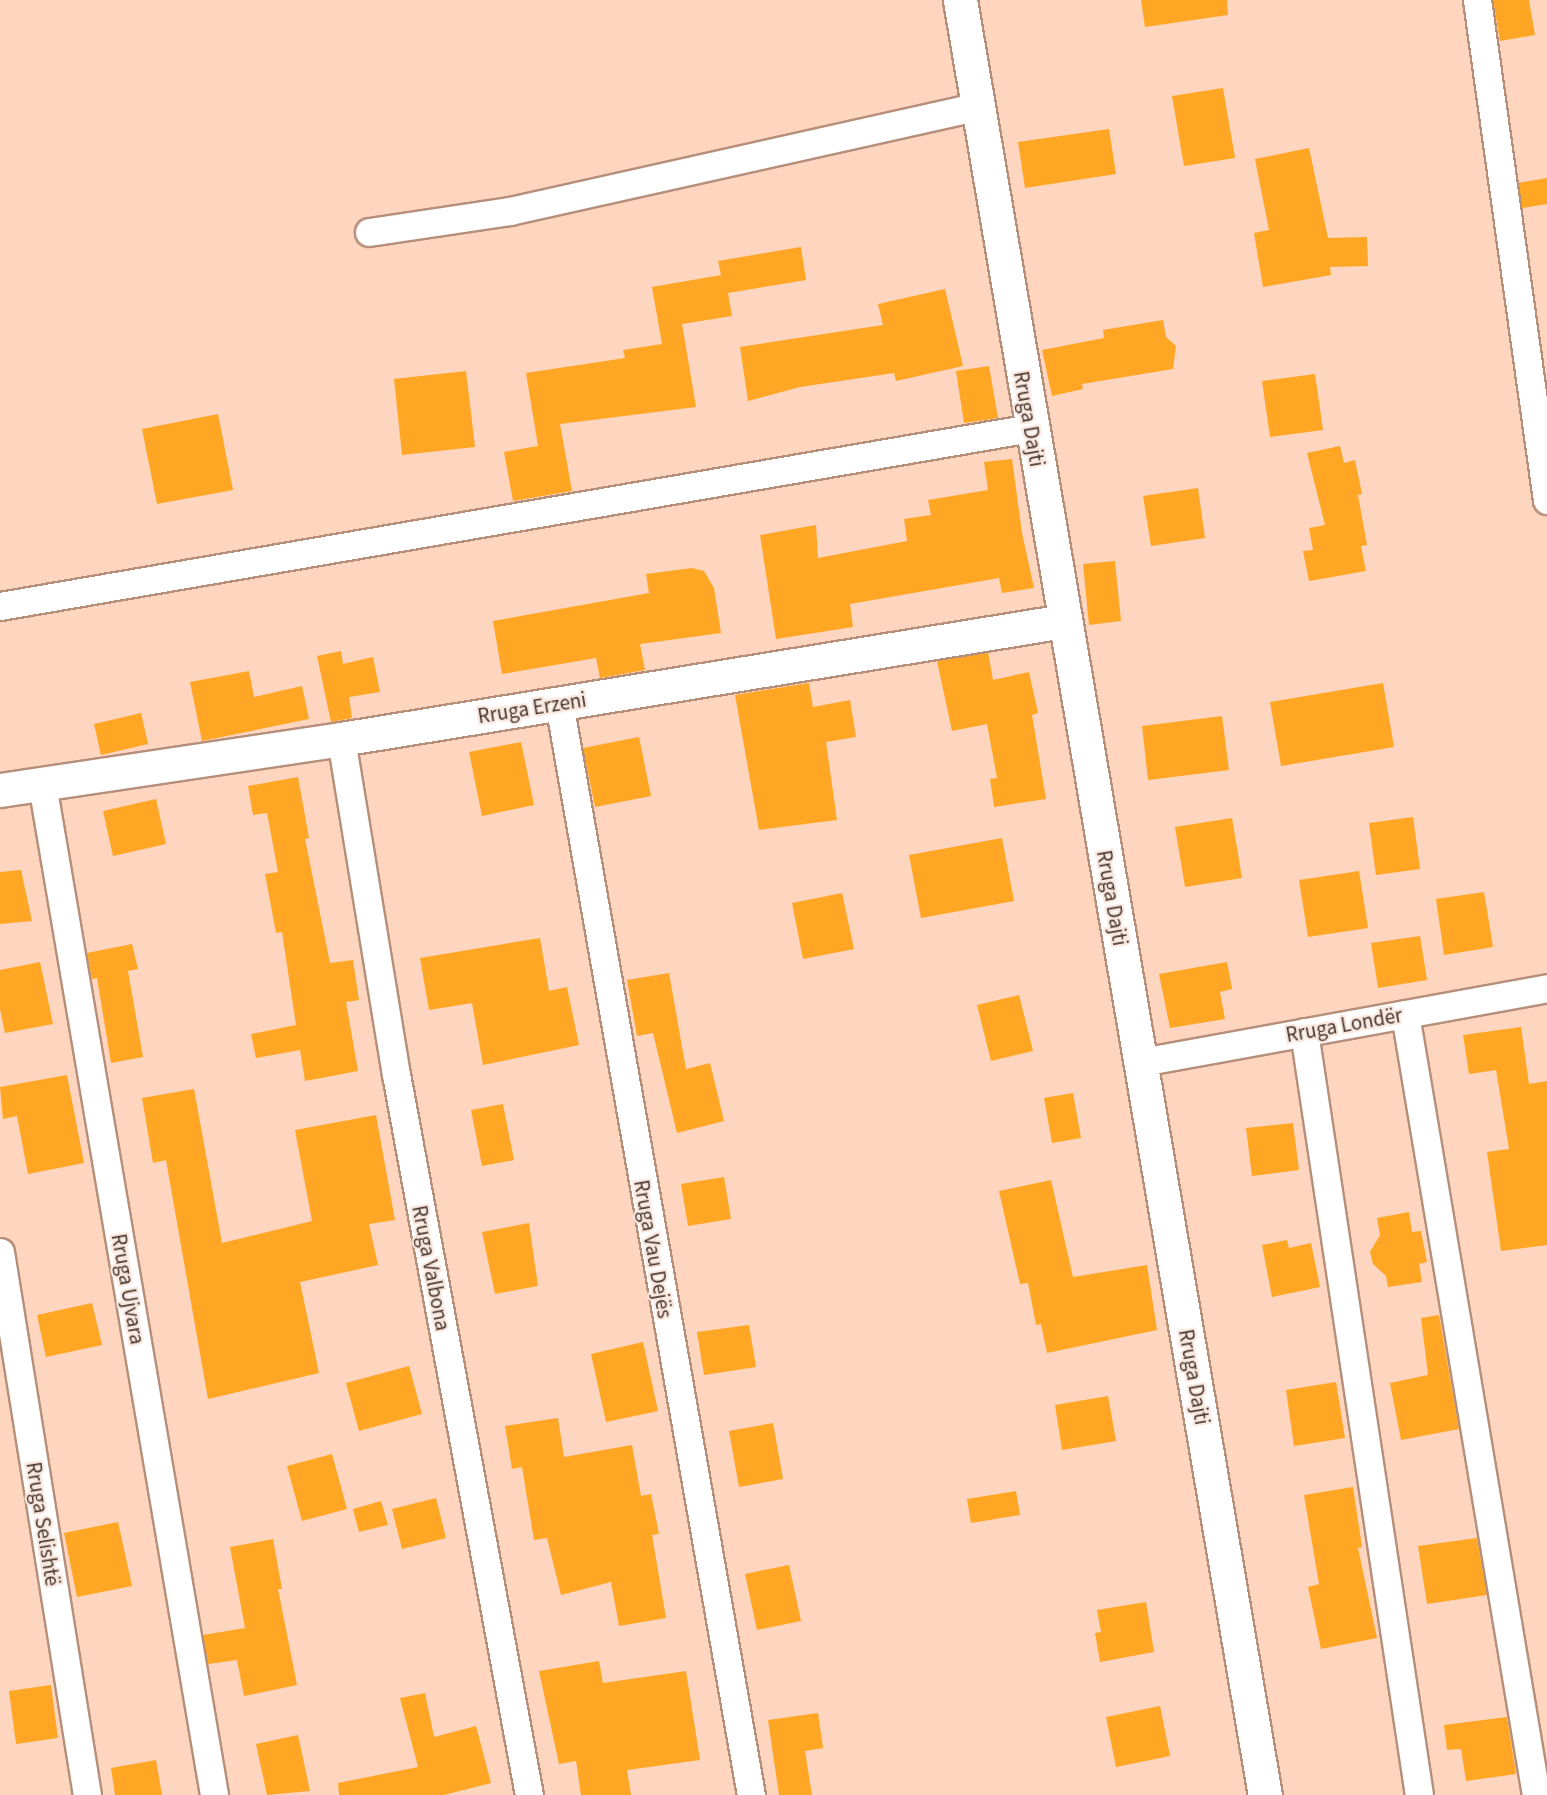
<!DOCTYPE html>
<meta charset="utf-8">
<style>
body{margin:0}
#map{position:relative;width:1547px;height:1795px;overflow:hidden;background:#fed5bf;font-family:"Source Sans 3",sans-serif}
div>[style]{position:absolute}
.building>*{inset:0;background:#ffa625}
.roads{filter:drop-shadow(2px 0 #b68f7b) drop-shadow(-2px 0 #b68f7b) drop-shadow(0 2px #b68f7b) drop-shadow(0 -2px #b68f7b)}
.street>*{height:27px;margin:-13.5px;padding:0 13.5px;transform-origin:13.5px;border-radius:13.5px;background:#fff}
.secondary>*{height:33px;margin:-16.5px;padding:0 16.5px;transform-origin:16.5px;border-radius:16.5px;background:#fff}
span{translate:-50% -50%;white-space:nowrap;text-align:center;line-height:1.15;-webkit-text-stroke:4.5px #f9e8df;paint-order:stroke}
.street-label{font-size:21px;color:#48382f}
</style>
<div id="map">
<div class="building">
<div style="clip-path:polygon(1141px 0,1227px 0,1228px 15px,1145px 27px)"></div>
<div style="clip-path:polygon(1493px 0,1529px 0,1535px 35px,1500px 41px)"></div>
<div style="clip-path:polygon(1223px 88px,1235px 158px,1184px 166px,1172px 96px)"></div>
<div style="clip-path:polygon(1109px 129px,1116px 174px,1025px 188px,1018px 142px)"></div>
<div style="clip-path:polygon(1309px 148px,1328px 238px,1367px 237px,1368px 266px,1330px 267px,1331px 275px,1263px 287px,1254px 233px,1269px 230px,1255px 159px)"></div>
<div style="clip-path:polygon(1547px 178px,1547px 204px,1522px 208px,1518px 183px)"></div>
<div style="clip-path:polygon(801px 247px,806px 280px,728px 293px,732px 316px,682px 324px,696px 407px,560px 424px,572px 491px,513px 501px,504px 452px,538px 446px,526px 373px,625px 358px,623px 350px,662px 344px,652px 287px,721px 275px,718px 261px)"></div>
<div style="clip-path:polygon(945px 289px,963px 366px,896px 381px,894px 373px,800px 387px,748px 401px,740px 347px,883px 325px,878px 304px)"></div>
<div style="clip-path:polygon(1163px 320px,1166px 337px,1176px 346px,1173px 369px,1082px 384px,1083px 389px,1052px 396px,1042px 350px,1104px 338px,1103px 330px)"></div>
<div style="clip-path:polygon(989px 366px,998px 418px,964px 423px,956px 371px)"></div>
<div style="clip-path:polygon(466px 371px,475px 447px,402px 455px,394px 379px)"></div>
<div style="clip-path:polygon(1315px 374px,1323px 430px,1270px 437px,1262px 381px)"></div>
<div style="clip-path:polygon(218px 414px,233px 490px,157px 504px,142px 429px)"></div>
<div style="clip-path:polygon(1340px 446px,1344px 463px,1355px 460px,1362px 494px,1358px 495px,1367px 545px,1361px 546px,1366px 571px,1309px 581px,1303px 551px,1313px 550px,1309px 528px,1325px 525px,1307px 453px)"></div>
<div style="clip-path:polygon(1012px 459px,1022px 533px,1034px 588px,1002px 593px,999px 578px,850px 604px,853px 627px,776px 639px,760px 535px,816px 525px,818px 558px,907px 541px,904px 519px,931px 515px,928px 500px,988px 490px,984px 462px)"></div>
<div style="clip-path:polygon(1198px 488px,1205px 538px,1151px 546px,1143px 496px)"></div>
<div style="clip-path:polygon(1115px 561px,1121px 621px,1089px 625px,1083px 564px)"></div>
<div style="clip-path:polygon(692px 568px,704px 571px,714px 588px,721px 633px,640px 644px,645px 670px,600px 678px,596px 658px,502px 674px,493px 621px,649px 593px,646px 574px)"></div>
<div style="clip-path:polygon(341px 651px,343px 664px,373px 657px,380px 692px,349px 697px,352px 718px,331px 722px,317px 656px)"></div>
<div style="clip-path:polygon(988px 652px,993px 680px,1029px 672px,1038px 713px,1032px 715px,1046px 799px,994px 807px,990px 779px,997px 778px,987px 724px,952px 731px,937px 661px)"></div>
<div style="clip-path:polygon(249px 671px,254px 697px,302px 686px,309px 719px,202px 741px,190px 682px)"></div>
<div style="clip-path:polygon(809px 683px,813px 707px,850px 700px,856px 737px,826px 742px,837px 820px,759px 830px,735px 695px)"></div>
<div style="clip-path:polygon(1383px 683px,1394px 747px,1281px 766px,1270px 702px)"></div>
<div style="clip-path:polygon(141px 713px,148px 744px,101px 755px,94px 724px)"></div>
<div style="clip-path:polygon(1222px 716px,1229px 770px,1148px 780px,1142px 726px)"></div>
<div style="clip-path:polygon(639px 737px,651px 796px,595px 807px,583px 748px)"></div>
<div style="clip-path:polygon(521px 742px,534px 805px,482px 816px,469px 752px)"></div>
<div style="clip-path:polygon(298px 777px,309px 838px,305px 839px,330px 963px,353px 960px,359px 1000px,346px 1002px,358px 1071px,305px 1081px,300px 1050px,256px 1058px,251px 1034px,296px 1025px,282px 932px,276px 933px,265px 874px,278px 872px,267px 813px,253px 815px,248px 786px)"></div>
<div style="clip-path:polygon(156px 799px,166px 844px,113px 856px,103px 811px)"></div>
<div style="clip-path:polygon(1413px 817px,1420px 869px,1376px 875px,1369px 823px)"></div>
<div style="clip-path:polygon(1232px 818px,1242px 878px,1185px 887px,1175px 827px)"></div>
<div style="clip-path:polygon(1002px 838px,1014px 901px,921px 918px,909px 855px)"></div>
<div style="clip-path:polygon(21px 870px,32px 921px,0 924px,0 872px)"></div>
<div style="clip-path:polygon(1359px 871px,1368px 928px,1308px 937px,1299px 880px)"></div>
<div style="clip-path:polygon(1484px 892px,1493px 947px,1444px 955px,1436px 899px)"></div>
<div style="clip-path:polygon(842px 893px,854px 949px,803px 959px,792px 903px)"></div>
<div style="clip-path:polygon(1420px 936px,1427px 980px,1378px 988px,1371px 943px)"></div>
<div style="clip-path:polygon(540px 938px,549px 991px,567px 987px,579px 1045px,483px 1065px,472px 1003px,429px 1010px,420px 958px)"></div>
<div style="clip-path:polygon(132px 944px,138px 969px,128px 971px,143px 1057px,111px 1063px,97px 978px,92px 979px,87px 953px)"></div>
<div style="clip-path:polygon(40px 962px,53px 1024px,5px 1033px,0 1009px,0 970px)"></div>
<div style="clip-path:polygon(1227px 962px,1232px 989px,1220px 992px,1225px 1019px,1170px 1028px,1159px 974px)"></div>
<div style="clip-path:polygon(669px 973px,686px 1069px,710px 1063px,724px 1121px,677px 1133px,653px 1033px,637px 1036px,627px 980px)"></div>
<div style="clip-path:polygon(1019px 995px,1033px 1051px,991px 1061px,977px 1005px)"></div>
<div style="clip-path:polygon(1521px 1027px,1529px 1084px,1547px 1081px,1547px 1245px,1501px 1251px,1487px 1152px,1509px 1149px,1496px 1070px,1469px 1074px,1463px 1035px)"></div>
<div style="clip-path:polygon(67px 1075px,84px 1163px,28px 1174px,17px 1116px,3px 1119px,0 1087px)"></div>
<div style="clip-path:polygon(194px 1089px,222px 1243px,312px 1221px,295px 1130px,376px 1115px,395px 1220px,369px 1224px,378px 1265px,300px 1282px,319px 1373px,208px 1399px,166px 1160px,153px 1163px,142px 1098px)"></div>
<div style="clip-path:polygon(1073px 1093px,1081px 1138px,1052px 1143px,1044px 1098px)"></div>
<div style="clip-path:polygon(503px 1104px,514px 1160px,482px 1166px,471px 1110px)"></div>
<div style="clip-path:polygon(1293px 1123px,1299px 1170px,1252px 1176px,1246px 1128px)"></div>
<div style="clip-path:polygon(724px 1177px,731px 1219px,688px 1226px,681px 1184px)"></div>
<div style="clip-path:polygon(1051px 1180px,1073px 1277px,1147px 1265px,1157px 1330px,1047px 1353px,1041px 1324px,1036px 1325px,1028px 1283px,1020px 1284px,999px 1191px)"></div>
<div style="clip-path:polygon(1409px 1212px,1412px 1232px,1421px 1231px,1427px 1262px,1419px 1264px,1422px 1282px,1388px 1287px,1386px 1276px,1373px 1264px,1370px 1252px,1380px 1235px,1377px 1218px)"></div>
<div style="clip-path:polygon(529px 1223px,538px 1286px,495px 1294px,482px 1232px)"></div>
<div style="clip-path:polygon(1287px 1240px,1289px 1248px,1311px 1243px,1320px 1287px,1272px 1297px,1262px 1245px)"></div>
<div style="clip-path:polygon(92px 1303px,102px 1345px,46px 1357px,37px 1315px)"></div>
<div style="clip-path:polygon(1439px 1315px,1459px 1429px,1401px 1440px,1390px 1383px,1428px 1375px,1421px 1318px)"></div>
<div style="clip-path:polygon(749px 1325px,756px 1367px,704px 1375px,697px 1332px)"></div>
<div style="clip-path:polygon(643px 1342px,658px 1411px,606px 1422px,591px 1354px)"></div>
<div style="clip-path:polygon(409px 1366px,422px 1414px,359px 1431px,346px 1383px)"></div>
<div style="clip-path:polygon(1336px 1382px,1345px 1438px,1294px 1446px,1286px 1390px)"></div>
<div style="clip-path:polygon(1108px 1396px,1116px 1441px,1062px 1450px,1055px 1405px)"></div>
<div style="clip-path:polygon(558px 1418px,564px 1457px,632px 1445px,641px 1496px,651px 1494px,659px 1534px,652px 1535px,666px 1618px,619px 1626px,611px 1582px,561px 1595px,547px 1538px,534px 1540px,522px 1467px,512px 1469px,505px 1426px)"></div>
<div style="clip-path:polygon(773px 1423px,783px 1479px,739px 1487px,729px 1431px)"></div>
<div style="clip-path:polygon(332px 1454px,347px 1509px,302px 1521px,287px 1466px)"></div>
<div style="clip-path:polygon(1353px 1487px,1362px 1547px,1358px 1548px,1377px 1638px,1321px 1649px,1308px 1587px,1319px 1584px,1304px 1495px)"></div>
<div style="clip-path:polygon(1016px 1491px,1020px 1515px,971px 1523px,967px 1499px)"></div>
<div style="clip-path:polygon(436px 1498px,446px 1538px,402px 1549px,392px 1509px)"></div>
<div style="clip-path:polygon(381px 1501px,388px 1525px,359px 1532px,353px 1509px)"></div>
<div style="clip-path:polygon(118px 1522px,132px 1586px,77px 1597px,64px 1533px)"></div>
<div style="clip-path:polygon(1477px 1538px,1487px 1595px,1427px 1604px,1418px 1546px)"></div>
<div style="clip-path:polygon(273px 1539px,282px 1589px,278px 1589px,297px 1685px,244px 1696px,237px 1660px,208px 1664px,203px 1635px,245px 1628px,230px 1547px)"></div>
<div style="clip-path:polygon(789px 1565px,801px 1621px,757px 1630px,745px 1574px)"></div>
<div style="clip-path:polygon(1146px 1602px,1154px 1652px,1100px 1662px,1095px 1633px,1101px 1632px,1097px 1610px)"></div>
<div style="clip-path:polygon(599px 1661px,603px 1683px,686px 1671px,700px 1760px,627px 1770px,631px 1795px,581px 1795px,576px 1761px,559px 1764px,539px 1671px)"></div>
<div style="clip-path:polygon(51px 1685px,58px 1738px,16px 1744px,9px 1691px)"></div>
<div style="clip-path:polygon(425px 1693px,434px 1737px,476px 1726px,491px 1783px,444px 1795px,339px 1795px,338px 1783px,418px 1767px,400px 1698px)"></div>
<div style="clip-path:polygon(1160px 1706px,1170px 1756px,1116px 1767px,1106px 1717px)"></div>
<div style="clip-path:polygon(818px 1713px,823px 1748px,805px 1751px,812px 1795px,779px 1795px,768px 1720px)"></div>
<div style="clip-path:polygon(1507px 1717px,1516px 1774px,1466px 1781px,1461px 1749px,1447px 1750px,1444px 1725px)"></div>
<div style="clip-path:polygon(298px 1735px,310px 1791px,267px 1795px,256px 1744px)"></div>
<div style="clip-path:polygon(156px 1760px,162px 1795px,115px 1795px,111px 1768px)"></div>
</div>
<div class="roads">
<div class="street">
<div style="left:1477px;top:0;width:505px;rotate:82.03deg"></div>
<div style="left:369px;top:232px;width:143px;rotate:-8.5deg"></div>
<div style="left:510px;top:211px;width:478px;rotate:-12.6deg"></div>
<div style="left:0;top:606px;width:1045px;rotate:-9.8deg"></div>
<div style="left:559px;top:703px;width:1109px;rotate:80.03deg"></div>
<div style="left:341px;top:739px;width:339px;rotate:80.7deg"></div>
<div style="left:396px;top:1074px;width:733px;rotate:79.55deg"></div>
<div style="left:42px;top:784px;width:1026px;rotate:80.34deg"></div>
<div style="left:1405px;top:1014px;width:792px;rotate:80.48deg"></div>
<div style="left:1304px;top:1032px;width:772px;rotate:81.43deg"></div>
<div style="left:1141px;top:1062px;width:413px;rotate:-10.3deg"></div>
<div style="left:0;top:1252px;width:550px;rotate:80.9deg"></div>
</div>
<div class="secondary">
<div style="left:960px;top:0;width:1821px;rotate:80.36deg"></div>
<div style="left:0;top:790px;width:345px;rotate:-8.5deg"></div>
<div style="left:341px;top:739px;width:733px;rotate:-9.27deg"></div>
</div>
</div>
<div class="street-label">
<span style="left:1029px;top:419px;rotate:80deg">Rruga Dajti</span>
<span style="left:532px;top:708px;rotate:-9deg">Rruga Erzeni</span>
<span style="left:1112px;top:898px;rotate:80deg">Rruga Dajti</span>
<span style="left:1344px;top:1025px;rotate:-10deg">Rruga Londër</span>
<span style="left:653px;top:1249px;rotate:80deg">Rruga Vau Dejës</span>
<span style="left:431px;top:1268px;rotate:79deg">Rruga Valbona</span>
<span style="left:128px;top:1289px;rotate:80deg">Rruga Ujvara</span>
<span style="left:1194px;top:1377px;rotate:80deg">Rruga Dajti</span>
<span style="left:43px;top:1524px;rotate:81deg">Rruga Selishtë</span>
</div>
</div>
